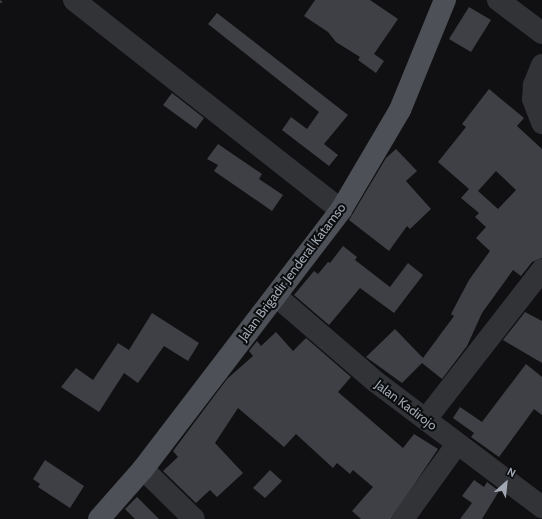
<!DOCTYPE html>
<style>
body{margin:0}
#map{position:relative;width:542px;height:519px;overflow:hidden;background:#101012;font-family:Cabin,sans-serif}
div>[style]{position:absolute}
.building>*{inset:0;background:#3f4045}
.path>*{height:2.5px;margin-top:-1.25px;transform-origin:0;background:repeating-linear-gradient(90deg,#373a3e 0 2px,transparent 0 5px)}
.minor>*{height:22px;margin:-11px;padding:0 11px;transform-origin:11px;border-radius:11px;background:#313337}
.major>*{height:22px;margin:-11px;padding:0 11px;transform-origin:11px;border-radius:11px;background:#4d5056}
span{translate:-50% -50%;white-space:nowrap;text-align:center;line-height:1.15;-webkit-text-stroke:4px #0b0c0d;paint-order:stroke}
.street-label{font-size:13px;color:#a1a8b3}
.north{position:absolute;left:486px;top:463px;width:40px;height:40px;-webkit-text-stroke:3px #0b0c0d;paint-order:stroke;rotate:27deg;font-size:11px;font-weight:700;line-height:16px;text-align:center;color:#a1a8b3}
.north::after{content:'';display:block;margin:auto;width:14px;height:18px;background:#a1a8b3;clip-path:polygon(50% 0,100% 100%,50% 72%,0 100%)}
</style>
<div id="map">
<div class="building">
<div style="clip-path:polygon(315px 0,370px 0,398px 19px,374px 54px,384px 61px,376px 73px,358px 60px,360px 57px,336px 42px,328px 32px,304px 16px)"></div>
<div style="clip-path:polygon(469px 7px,491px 20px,471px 52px,449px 39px)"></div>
<div style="clip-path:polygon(217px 13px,348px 115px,324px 144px,338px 155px,329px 166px,282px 130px,291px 117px,307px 129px,319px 112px,208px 24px)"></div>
<div style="clip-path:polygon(evenodd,489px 89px,524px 118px,517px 126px,542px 149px,542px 258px,532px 262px,521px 276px,513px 270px,482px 313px,467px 346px,442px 379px,422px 363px,402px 383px,366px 357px,395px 329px,423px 358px,454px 316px,451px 314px,469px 280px,490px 251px,476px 238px,486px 227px,475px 217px,479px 213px,461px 198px,469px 189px,438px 162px,466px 127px,462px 124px,489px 89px,496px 171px,516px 190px,498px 209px,478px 191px,496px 171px)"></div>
<div style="clip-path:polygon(172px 93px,204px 118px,196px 129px,163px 105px)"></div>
<div style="clip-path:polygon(218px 144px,262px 174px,259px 179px,283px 195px,272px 211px,214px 171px,218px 165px,207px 159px)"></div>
<div style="clip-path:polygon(396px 149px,417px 171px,406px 181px,431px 209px,410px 229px,407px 226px,389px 251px,349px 220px,386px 158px)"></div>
<div style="clip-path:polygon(343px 246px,357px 257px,355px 260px,390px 287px,408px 263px,423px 275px,394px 313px,360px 288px,329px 325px,294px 295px,314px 271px,318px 274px,328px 262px,330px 263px)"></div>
<div style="clip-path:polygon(525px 312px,542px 321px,542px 363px,503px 340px)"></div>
<div style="clip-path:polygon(152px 313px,199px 343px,188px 361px,164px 346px,138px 383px,124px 373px,99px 412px,61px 387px,76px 368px,93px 380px,118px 343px,129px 350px)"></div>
<div style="clip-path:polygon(276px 332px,293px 351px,306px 338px,351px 377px,338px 392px,403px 448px,414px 434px,438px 449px,391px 519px,361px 519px,352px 511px,373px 487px,353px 470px,350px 474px,337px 463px,333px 468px,296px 434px,284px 447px,238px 408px,215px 443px,243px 473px,217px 497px,210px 490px,196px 503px,163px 471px,178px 457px,173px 451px,227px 379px,253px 356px,249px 351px,257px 341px,261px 346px)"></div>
<div style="clip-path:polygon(526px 364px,542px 377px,542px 415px,534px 409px,499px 457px,471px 437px,474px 433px,453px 418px,460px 407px,482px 422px)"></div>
<div style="clip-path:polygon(45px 460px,84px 486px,70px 508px,38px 487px,40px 484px,33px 479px)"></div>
<div style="clip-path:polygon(270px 470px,282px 481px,265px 498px,253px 488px)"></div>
<div style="clip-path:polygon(474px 480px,484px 487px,487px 482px,499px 491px,482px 519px,460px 519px,472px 503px,462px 496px)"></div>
<div style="clip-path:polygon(137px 497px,159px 519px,135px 519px,125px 509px)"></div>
</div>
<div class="path">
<div style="left:0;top:2px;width:3px;rotate:-45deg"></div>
</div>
<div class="minor">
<div style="left:74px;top:0;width:340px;rotate:38.2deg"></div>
<div style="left:498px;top:0;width:55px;rotate:36.9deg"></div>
<div style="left:542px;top:65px;width:22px;rotate:112deg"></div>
<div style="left:534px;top:85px;width:14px;rotate:94deg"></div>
<div style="left:533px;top:99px;width:26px;rotate:69deg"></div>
<div style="left:276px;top:296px;width:132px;rotate:40.7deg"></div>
<div style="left:376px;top:382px;width:208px;rotate:37deg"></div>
<div style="left:426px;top:419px;width:189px;rotate:-52.1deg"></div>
<div style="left:143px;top:469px;width:71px;rotate:44.4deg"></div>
<div style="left:403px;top:519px;width:92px;rotate:-54.2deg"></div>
</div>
<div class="major">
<div style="left:99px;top:519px;width:67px;rotate:-48.7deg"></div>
<div style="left:143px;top:469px;width:326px;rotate:-52.6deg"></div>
<div style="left:341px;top:210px;width:116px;rotate:-59.5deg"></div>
<div style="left:400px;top:110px;width:119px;rotate:-67.8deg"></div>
</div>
<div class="street-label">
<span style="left:292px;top:272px;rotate:-53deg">Jalan Brigadir Jenderal Katamso</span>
<span style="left:406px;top:405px;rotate:37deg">Jalan Kadirojo</span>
</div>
<div class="north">N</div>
</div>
